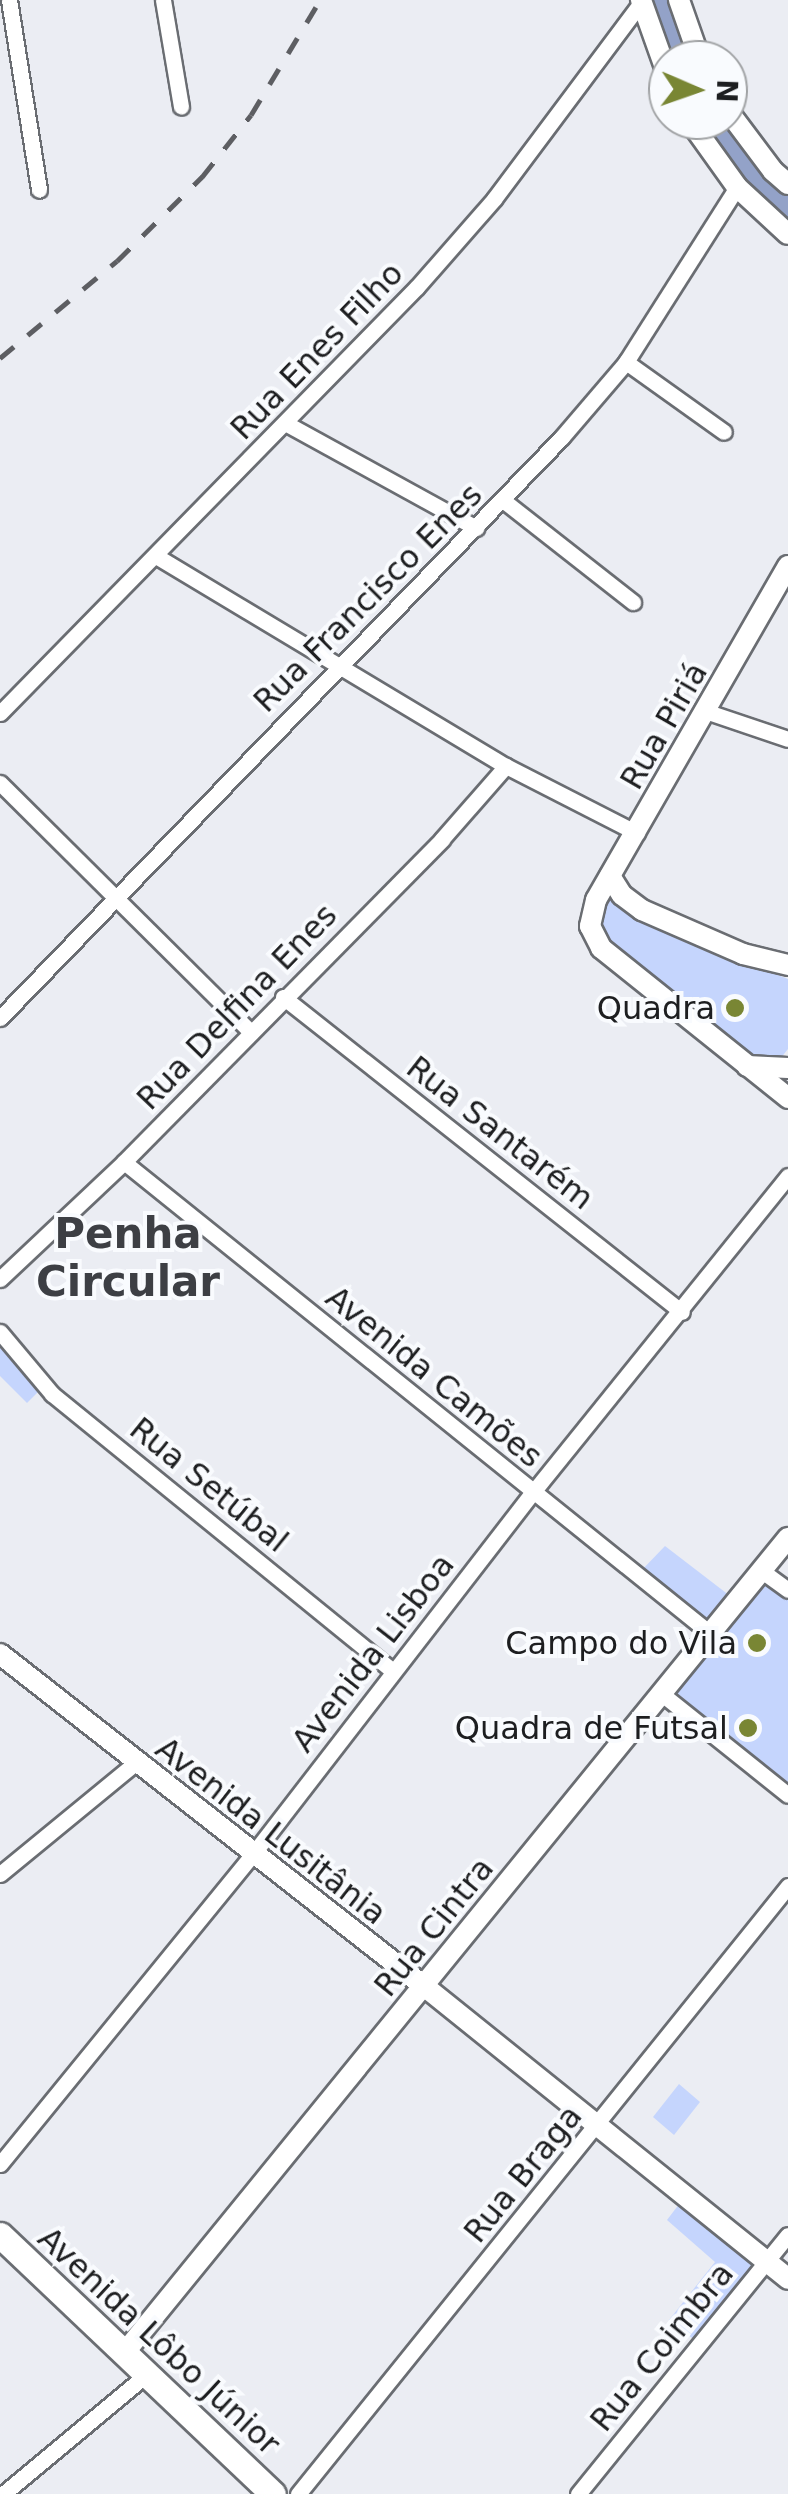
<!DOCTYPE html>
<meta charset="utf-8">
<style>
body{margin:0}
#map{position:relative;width:788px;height:2494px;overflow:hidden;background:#ebedf3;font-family:"DejaVu Sans",sans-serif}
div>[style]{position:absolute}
.green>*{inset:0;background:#c5d5fd}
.river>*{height:28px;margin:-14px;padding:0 14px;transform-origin:14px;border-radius:14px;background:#93a2c8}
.roads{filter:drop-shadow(2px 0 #6a6d72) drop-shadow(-2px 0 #6a6d72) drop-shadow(0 2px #6a6d72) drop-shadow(0 -2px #6a6d72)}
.minor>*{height:15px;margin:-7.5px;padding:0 7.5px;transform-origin:7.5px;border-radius:7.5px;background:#fff}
.tertiary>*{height:20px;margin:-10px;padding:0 10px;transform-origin:10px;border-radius:10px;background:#fff}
.primary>*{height:25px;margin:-12.5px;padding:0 12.5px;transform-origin:12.5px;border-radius:12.5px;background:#fff}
.rail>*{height:5px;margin-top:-2.5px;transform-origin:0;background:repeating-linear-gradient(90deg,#5d5e62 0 18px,transparent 0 36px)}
.dots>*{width:28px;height:28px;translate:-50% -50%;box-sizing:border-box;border:5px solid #f9fbfe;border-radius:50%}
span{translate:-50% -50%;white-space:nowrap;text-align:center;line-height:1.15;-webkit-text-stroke:8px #f9fbfe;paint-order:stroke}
.street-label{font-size:32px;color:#1d1e20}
.poi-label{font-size:32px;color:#1d1e20}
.right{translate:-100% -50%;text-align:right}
.district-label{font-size:42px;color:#3d3f44;font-weight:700}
.north{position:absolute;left:648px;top:40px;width:100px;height:100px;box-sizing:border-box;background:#f9fbfe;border:2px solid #a1a3a5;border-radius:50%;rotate:92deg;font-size:28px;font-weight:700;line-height:40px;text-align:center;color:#1d1e20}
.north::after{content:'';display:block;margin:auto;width:35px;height:45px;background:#798634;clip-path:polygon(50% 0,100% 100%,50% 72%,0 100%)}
</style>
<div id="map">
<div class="green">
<div style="clip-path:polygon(609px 898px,674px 934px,788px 979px,788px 1049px,768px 1074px,600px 935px)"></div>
<div style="clip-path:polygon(0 1344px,39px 1391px,27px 1403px,0 1376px)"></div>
<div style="clip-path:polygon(665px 1546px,734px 1599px,709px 1629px,639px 1573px)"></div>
<div style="clip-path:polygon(763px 1576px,788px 1596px,788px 1790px,667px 1693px)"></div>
<div style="clip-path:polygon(679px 2084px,700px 2102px,674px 2135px,653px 2117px)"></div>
<div style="clip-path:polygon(683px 2199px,759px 2262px,697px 2342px,669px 2320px,715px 2262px,667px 2220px)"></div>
</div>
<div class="river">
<div style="left:662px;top:0;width:64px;rotate:69.9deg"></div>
<div style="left:711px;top:120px;width:25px;rotate:61deg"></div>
<div style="left:723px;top:142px;width:90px;rotate:43.6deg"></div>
</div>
<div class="roads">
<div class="minor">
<div style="left:9px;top:0;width:192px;rotate:81deg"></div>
<div style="left:163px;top:0;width:108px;rotate:80.4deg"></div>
<div style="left:626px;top:362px;width:120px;rotate:35.5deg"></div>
<div style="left:287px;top:424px;width:216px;rotate:28.8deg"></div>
<div style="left:504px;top:501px;width:164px;rotate:38.1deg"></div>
<div style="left:156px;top:556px;width:408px;rotate:31deg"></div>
<div style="left:506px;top:766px;width:147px;rotate:27.1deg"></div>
<div style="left:708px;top:712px;width:84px;rotate:18.6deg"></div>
<div style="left:0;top:713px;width:596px;rotate:-45.61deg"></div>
<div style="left:417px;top:287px;width:117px;rotate:-48.8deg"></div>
<div style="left:494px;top:199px;width:249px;rotate:-53.2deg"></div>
<div style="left:0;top:783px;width:354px;rotate:44.8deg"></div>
<div style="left:283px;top:997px;width:508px;rotate:38.29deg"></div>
<div style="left:0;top:1018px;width:808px;rotate:-45.95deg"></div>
<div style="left:562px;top:437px;width:99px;rotate:-49.5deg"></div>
<div style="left:626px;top:362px;width:207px;rotate:-57.6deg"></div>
<div style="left:124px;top:1162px;width:753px;rotate:38.8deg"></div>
<div style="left:0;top:1279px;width:170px;rotate:-43.3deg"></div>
<div style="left:124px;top:1162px;width:453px;rotate:-45.4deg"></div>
<div style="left:442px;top:839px;width:97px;rotate:-48.8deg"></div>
<div style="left:0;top:1332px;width:81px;rotate:50deg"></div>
<div style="left:52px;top:1394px;width:439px;rotate:39.1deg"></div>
<div style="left:762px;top:1571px;width:32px;rotate:36deg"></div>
<div style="left:662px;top:1694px;width:161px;rotate:38.7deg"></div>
<div style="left:0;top:1874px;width:173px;rotate:-39.4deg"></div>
<div style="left:0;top:2164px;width:400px;rotate:-50.8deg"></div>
<div style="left:253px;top:1854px;width:458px;rotate:-52.3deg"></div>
<div style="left:533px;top:1492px;width:406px;rotate:-51.1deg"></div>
<div style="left:3px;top:2494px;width:189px;rotate:-39.8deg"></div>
<div style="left:298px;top:2494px;width:781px;rotate:-51.13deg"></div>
<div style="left:578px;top:2494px;width:333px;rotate:-51deg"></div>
</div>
<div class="tertiary">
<div style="left:641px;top:0;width:81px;rotate:70.4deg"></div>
<div style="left:679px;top:0;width:64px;rotate:70.7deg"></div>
<div style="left:728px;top:111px;width:75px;rotate:53.1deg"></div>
<div style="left:773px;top:171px;width:20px;rotate:41deg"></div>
<div style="left:689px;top:120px;width:82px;rotate:54.4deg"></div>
<div style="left:737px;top:187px;width:69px;rotate:42.7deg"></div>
<div style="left:788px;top:566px;width:385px;rotate:119.9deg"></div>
<div style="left:596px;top:900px;width:27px;rotate:103deg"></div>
<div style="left:590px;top:926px;width:25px;rotate:63deg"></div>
<div style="left:601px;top:948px;width:240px;rotate:38.7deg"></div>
<div style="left:610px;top:876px;width:22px;rotate:58deg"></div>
<div style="left:622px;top:895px;width:25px;rotate:37deg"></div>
<div style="left:642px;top:910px;width:110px;rotate:23.5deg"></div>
<div style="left:743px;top:954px;width:46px;rotate:13.7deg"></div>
<div style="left:747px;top:1066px;width:41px;rotate:2.8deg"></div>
<div style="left:0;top:1654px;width:539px;rotate:38.06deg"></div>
<div style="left:424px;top:1986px;width:467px;rotate:38.8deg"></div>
<div style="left:125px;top:2352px;width:1050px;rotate:-50.84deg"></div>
</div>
<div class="primary">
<div style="left:0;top:2235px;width:376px;rotate:43.5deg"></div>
</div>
</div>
<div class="rail">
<div style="left:0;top:358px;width:152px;rotate:-39.7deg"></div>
<div style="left:117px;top:261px;width:120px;rotate:-44.7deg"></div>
<div style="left:202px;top:177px;width:79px;rotate:-51.7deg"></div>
<div style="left:251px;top:115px;width:134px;rotate:-59deg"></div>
</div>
<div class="dots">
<div style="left:735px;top:1008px;background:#798634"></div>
<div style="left:757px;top:1643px;background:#798634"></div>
<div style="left:748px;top:1728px;background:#798634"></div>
</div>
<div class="street-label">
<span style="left:317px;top:351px;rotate:-46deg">Rua Enes Filho</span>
<span style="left:368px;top:598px;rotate:-45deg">Rua Francisco Enes</span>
<span style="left:664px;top:726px;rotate:-60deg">Rua Piriá</span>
<span style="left:237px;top:1007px;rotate:-46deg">Rua Delfina Enes</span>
<span style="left:500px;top:1133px;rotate:38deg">Rua Santarém</span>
<span style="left:434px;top:1377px;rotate:39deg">Avenida Camões</span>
<span style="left:209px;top:1485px;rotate:39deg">Rua Setúbal</span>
<span style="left:373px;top:1653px;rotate:-52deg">Avenida Lisboa</span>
<span style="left:271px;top:1831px;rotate:38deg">Avenida Lusitânia</span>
<span style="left:434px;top:1927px;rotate:-51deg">Rua Cintra</span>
<span style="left:523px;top:2174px;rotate:-51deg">Rua Braga</span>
<span style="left:159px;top:2341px;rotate:43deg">Avenida Lôbo Júnior</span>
<span style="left:662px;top:2347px;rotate:-51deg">Rua Coimbra</span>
</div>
<div class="poi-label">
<span class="right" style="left:715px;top:1008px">Quadra</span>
<span class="right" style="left:737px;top:1643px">Campo do Vila</span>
<span class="right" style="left:728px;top:1728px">Quadra de Futsal</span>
</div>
<div class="district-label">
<span style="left:128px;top:1258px">Penha<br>Circular</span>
</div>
<div class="north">N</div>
</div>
